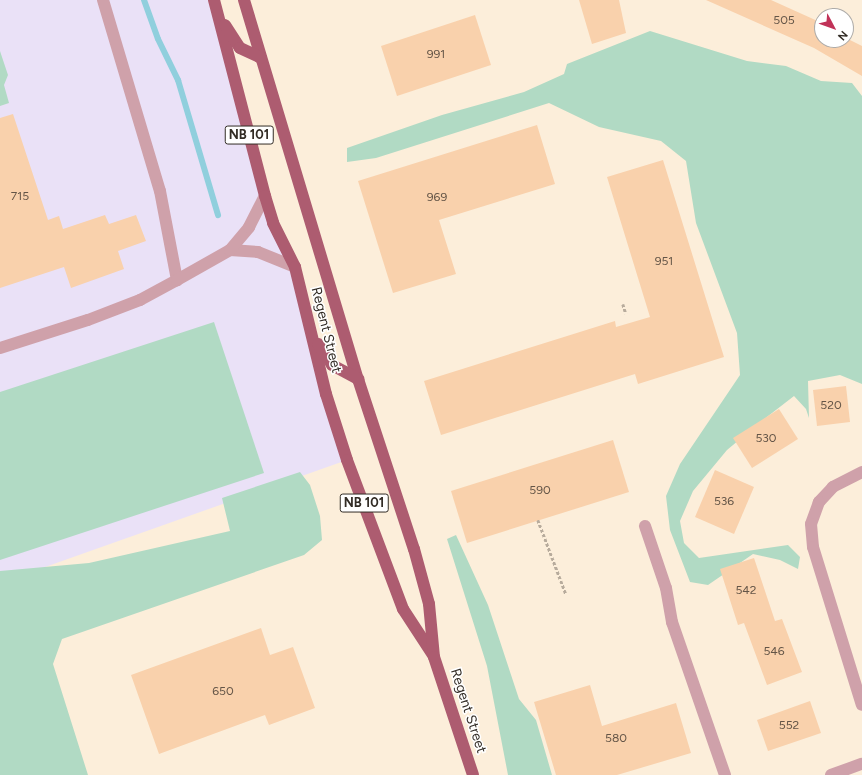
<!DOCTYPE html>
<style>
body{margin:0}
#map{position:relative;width:862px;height:775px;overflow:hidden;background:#fceeda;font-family:Figtree,sans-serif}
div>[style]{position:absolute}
.education>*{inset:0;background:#eae1f7}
.green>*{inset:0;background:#b1dac4}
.stream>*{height:6px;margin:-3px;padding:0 3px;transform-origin:3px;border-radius:3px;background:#90cfdd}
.building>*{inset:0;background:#f9d1ac}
.path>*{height:2.5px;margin-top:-1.25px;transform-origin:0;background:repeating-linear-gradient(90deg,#b7ab9c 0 3px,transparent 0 5px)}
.minor>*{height:12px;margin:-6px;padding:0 6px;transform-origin:6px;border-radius:6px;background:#cfa1aa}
.major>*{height:12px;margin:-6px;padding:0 6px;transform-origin:6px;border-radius:6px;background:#ad5c70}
span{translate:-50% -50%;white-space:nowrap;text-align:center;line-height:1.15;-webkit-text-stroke:3px #fff;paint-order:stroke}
.number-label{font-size:12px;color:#645547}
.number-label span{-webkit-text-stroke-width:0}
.shield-label span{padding:1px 3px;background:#fff;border:1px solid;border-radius:3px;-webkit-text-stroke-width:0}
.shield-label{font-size:13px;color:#322c25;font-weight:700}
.street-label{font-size:14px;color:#322c25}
.north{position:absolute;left:814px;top:8px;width:40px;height:40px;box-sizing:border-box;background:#fff;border:1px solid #adaba8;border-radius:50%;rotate:131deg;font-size:11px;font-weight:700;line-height:16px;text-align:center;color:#322c25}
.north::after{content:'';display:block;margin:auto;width:14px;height:18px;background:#c13258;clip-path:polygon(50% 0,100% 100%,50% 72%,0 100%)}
</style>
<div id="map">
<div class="education">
<div style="clip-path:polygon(0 0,214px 0,265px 196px,295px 267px,347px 460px,0 583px)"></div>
</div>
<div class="green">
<div style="clip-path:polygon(650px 31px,747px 61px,786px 66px,821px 81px,852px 83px,862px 96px,862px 384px,840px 375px,808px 381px,809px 418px,806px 409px,794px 396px,763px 420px,727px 450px,693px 491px,680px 521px,684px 543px,699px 558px,788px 545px,800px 557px,798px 569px,780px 560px,753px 554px,708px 585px,690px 582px,670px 530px,666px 496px,680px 464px,740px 375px,737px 333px,696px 223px,686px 161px,661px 141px,599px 127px,549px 103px,376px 158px,347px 162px,347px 148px,442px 115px,524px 92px,564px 74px,567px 64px)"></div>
<div style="clip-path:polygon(0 51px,8px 75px,4px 85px,9px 103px,0 106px)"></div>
<div style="clip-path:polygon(214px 322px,264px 473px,0 560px,0 392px)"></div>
<div style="clip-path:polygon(300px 472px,310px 485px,320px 516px,322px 540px,304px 555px,62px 639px,53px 664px,88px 775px,0 775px,0 571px,89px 563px,230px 531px,222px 498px)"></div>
<div style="clip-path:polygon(456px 535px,488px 605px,519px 699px,536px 720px,552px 775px,508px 775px,487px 666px,447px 539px)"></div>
</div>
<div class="stream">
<div style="left:144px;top:0;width:41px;rotate:70.3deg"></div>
<div style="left:158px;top:39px;width:46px;rotate:64deg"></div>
<div style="left:178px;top:80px;width:141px;rotate:73.5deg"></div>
</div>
<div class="building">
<div style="clip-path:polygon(579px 0,619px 0,626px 33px,592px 44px)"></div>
<div style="clip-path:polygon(706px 0,771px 0,822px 23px,822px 40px,846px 38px,862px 46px,862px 76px,814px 48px)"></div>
<div style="clip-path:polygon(475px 15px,491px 65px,397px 96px,381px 46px)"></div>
<div style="clip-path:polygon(13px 114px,48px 220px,59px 216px,63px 229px,105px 215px,109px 224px,136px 215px,146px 241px,118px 251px,124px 269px,71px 288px,64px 267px,0 288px,0 118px)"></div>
<div style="clip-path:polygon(537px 125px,555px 184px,439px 220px,456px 274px,393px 293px,358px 181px)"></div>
<div style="clip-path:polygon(663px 160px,724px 357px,638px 384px,635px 374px,441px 435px,424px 381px,615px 321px,616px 327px,650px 317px,607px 177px)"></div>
<div style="clip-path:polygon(846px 386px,850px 422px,817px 426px,813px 390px)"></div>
<div style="clip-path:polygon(779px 409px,798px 439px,752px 468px,733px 438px)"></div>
<div style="clip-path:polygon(613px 440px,629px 492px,467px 543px,451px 491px)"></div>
<div style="clip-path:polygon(715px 470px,754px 487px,734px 534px,695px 517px)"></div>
<div style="clip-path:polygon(754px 558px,775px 621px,782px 619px,802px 672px,767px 685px,744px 623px,738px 625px,720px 569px)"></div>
<div style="clip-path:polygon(261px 628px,270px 655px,293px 647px,315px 708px,269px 725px,265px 715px,159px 754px,131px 675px)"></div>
<div style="clip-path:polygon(590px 685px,602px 726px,676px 703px,691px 753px,617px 775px,556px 775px,534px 702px)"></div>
<div style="clip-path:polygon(810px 701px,821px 733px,768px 751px,757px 720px)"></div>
</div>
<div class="path">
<div style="left:623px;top:304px;width:10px;rotate:73deg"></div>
<div style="left:538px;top:520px;width:79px;rotate:69.3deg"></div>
</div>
<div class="minor">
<div style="left:103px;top:0;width:199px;rotate:73.4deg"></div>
<div style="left:160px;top:191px;width:91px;rotate:79.2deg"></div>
<div style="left:230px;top:250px;width:28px;rotate:4deg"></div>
<div style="left:258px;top:252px;width:40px;rotate:22deg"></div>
<div style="left:0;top:348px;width:92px;rotate:-17.7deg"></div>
<div style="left:88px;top:320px;width:56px;rotate:-21deg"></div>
<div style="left:140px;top:300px;width:42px;rotate:-28.4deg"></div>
<div style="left:177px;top:280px;width:61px;rotate:-29.5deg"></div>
<div style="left:230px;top:250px;width:30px;rotate:-50deg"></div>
<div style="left:249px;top:227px;width:35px;rotate:-63deg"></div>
<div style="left:862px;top:472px;width:33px;rotate:153deg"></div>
<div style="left:833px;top:487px;width:21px;rotate:133deg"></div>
<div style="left:819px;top:502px;width:23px;rotate:110deg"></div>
<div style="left:811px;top:524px;width:23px;rotate:85deg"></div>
<div style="left:813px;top:547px;width:165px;rotate:72.8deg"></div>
<div style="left:645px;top:526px;width:65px;rotate:71.3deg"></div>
<div style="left:666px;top:588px;width:35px;rotate:80deg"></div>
<div style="left:672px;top:622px;width:162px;rotate:70.9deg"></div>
<div style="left:831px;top:775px;width:33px;rotate:-20deg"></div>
</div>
<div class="major">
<div style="left:214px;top:0;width:203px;rotate:75.4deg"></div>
<div style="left:265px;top:196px;width:28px;rotate:73deg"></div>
<div style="left:273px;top:223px;width:49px;rotate:63.4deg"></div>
<div style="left:295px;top:267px;width:131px;rotate:76.3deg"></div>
<div style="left:326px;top:394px;width:69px;rotate:72.3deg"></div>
<div style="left:347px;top:460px;width:159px;rotate:69.4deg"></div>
<div style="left:403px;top:609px;width:55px;rotate:56.9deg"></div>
<div style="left:244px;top:0;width:396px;rotate:73.3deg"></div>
<div style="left:358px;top:379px;width:179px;rotate:71.8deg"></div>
<div style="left:414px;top:549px;width:57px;rotate:74.7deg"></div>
<div style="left:429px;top:604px;width:53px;rotate:84.6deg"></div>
<div style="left:434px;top:657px;width:124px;rotate:71.7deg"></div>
<div style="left:225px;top:25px;width:27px;rotate:57deg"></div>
<div style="left:240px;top:48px;width:23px;rotate:25deg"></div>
<div style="left:318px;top:344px;width:25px;rotate:56deg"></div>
<div style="left:332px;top:365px;width:30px;rotate:28deg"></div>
</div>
<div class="number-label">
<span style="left:784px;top:21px">505</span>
<span style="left:436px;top:55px">991</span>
<span style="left:20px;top:197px">715</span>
<span style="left:437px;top:198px">969</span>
<span style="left:664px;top:262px">951</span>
<span style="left:831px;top:406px">520</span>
<span style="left:766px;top:439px">530</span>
<span style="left:540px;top:491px">590</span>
<span style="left:724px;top:502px">536</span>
<span style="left:746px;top:591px">542</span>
<span style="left:774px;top:652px">546</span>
<span style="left:223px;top:692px">650</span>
<span style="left:789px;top:726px">552</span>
<span style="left:616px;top:739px">580</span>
</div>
<div class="shield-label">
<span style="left:249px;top:135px">NB 101</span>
<span style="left:364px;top:503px">NB 101</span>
</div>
<div class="street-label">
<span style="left:326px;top:330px;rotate:76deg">Regent Street</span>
<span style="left:468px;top:711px;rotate:72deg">Regent Street</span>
</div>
<div class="north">N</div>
</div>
